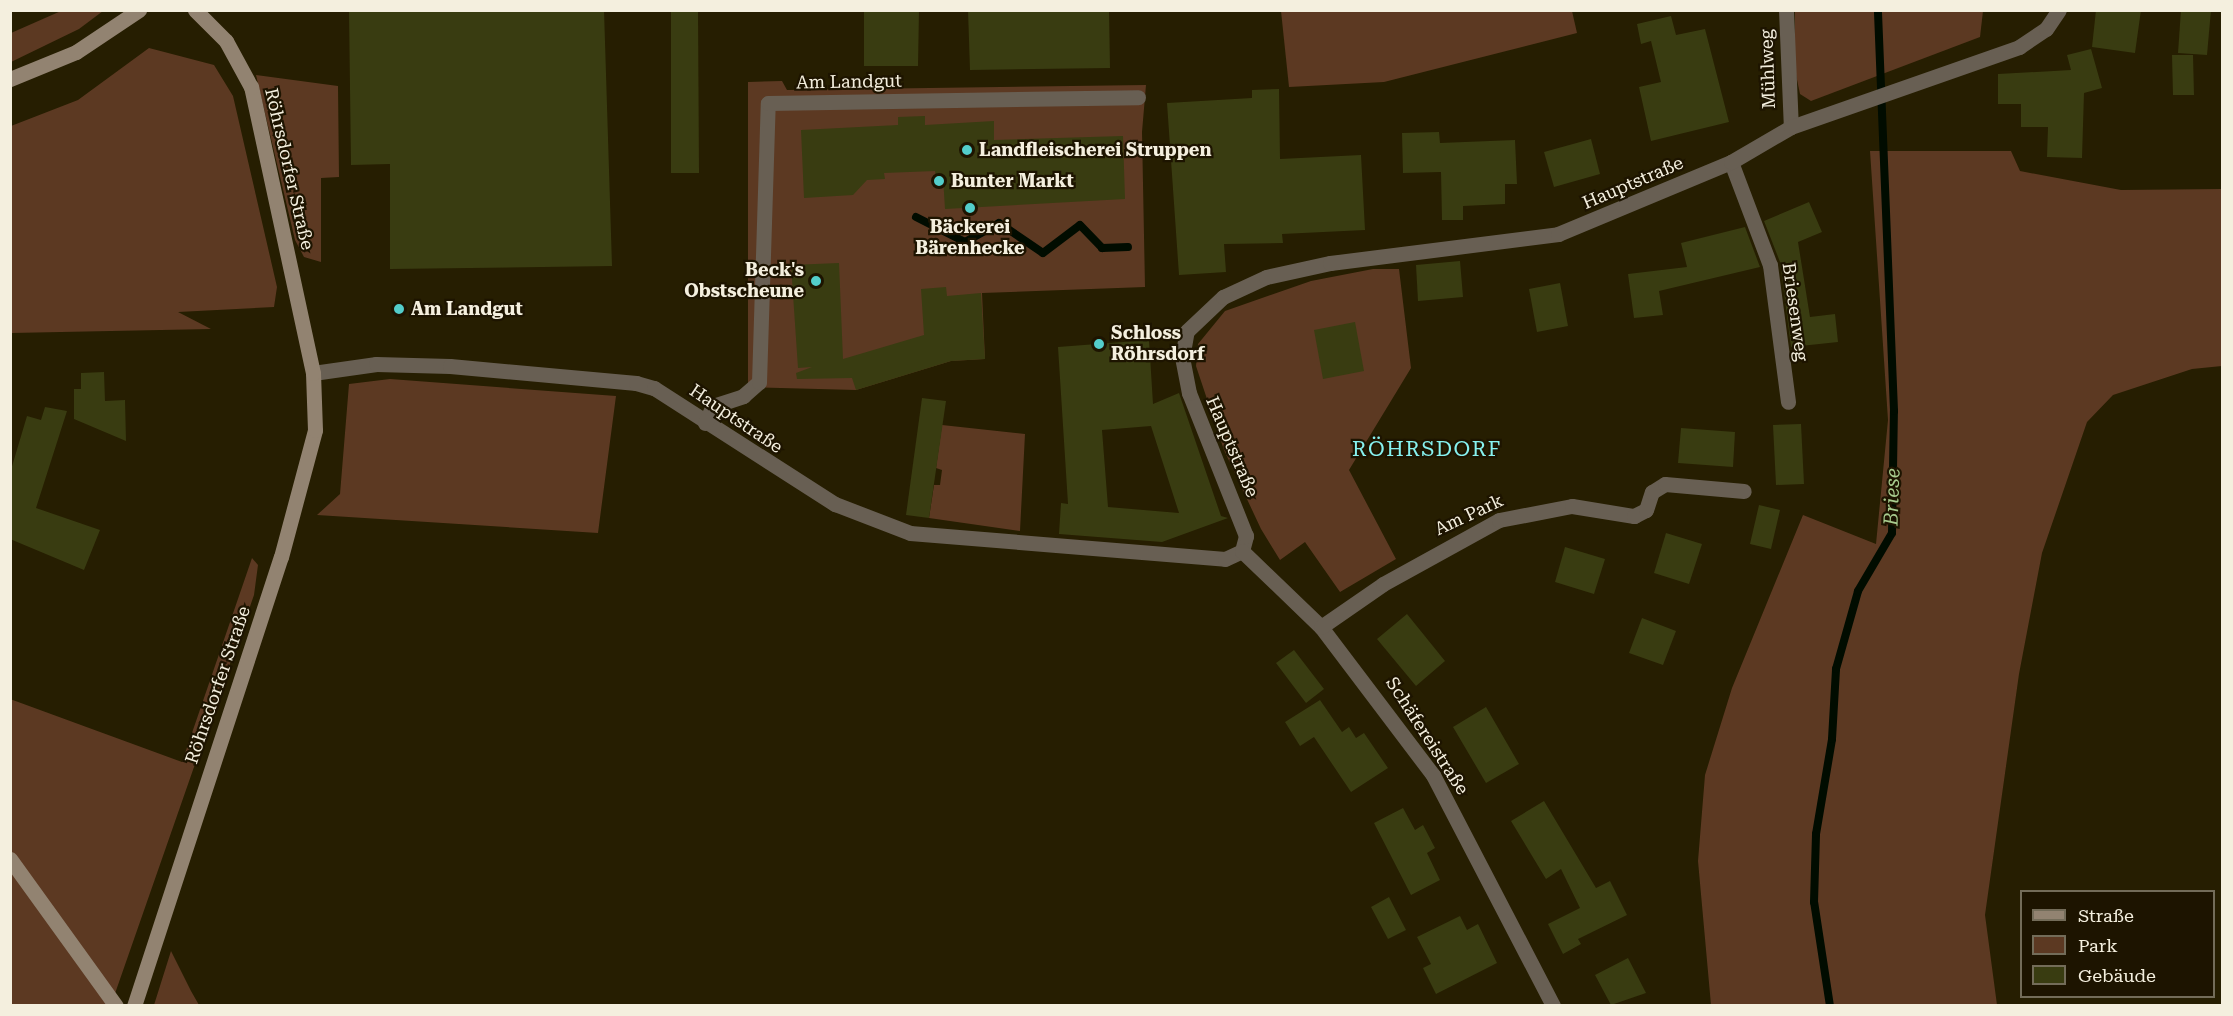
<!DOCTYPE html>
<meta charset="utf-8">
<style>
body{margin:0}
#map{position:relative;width:2233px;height:1016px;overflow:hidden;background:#261e01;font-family:"Roboto Serif",serif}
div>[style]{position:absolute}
.green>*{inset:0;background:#5c3922}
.stream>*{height:8px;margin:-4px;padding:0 4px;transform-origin:4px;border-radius:4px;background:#010c00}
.building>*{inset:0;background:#393c11}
.street>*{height:15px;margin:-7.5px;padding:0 7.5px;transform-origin:7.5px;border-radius:7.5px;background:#685f53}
.secondary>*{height:15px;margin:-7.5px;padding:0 7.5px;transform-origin:7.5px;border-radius:7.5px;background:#928371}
.dots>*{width:16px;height:16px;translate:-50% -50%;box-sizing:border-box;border:3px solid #1d1400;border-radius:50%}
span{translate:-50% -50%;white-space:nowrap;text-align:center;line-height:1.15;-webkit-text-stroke:4.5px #1d1400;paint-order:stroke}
.street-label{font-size:18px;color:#f4efde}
.poi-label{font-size:18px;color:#f4efde;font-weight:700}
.left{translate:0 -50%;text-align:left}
.right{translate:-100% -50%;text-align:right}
.water-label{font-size:20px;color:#a8cd8e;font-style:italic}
.quarter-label{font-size:21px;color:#87f2ef;letter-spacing:1.5px}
.frame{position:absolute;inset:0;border:12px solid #f4efde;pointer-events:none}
.legend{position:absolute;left:2020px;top:890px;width:195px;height:108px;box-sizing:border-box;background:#1d1400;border:2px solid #736c59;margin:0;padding:8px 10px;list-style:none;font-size:18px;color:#f4efde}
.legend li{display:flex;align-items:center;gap:12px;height:30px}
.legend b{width:30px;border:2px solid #736c59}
</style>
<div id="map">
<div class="green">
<div style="clip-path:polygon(61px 11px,103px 11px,79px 29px,11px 62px,11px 33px)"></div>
<div style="clip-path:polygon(1281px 11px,1572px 11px,1577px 33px,1384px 82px,1289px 87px)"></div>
<div style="clip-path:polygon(1795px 11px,1983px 11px,1980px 37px,1811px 101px,1800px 94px,1795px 70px)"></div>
<div style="clip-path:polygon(149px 48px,214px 65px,233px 96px,277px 287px,274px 307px,178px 312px,211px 329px,11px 333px,11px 126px,78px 100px)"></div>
<div style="clip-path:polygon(256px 75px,338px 86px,339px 177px,321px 178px,321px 262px,304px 257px,295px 240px)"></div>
<div style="clip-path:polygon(782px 81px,787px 90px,1146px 85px,1142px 132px,1145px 287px,982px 293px,985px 359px,951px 361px,856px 390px,748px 387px,748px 82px)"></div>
<div style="clip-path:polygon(1870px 151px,2011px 151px,2020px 171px,2121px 190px,2222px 189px,2222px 366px,2192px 369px,2113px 395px,2087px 422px,2042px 553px,2019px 674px,1985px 915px,1997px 1005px,1711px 1005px,1698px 861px,1705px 775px,1732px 688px,1803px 515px,1876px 544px,1888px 420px)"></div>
<div style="clip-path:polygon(1373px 269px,1399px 269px,1411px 368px,1349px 470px,1396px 559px,1340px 592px,1305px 542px,1280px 560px,1261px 529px,1224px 450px,1196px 366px,1198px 344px,1225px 311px,1311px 281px)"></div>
<div style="clip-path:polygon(390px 379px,616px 396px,598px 533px,317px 515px,340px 494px,349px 384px)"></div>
<div style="clip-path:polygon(942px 425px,1025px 434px,1020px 531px,929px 518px,934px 485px,940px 485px,942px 470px,936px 468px)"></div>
<div style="clip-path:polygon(252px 558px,258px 565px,254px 595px,111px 1005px,11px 1005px,10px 699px,182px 762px)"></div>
<div style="clip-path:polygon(171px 951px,191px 991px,199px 1005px,154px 1005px)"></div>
</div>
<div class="stream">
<div style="left:916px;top:217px;width:55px;rotate:27deg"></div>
<div style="left:965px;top:242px;width:39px;rotate:-29deg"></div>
<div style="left:999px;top:223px;width:53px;rotate:34.3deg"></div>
<div style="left:1043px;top:253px;width:46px;rotate:-37.1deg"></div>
<div style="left:1080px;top:225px;width:32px;rotate:46deg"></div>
<div style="left:1102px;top:248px;width:26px;rotate:-2deg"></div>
<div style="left:1830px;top:1006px;width:105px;rotate:-98.7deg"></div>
<div style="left:1814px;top:902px;width:68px;rotate:-88.3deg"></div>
<div style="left:1816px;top:834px;width:96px;rotate:-80.4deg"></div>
<div style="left:1832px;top:739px;width:70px;rotate:-86.7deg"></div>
<div style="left:1836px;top:669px;width:81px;rotate:-74.2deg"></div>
<div style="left:1858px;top:591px;width:67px;rotate:-59.6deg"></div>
<div style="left:1892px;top:533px;width:122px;rotate:-89.1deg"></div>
<div style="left:1894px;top:411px;width:401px;rotate:-92.3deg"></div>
</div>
<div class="building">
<div style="clip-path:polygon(349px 10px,604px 10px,612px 266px,390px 269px,390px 164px,351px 165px)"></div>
<div style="clip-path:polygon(671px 10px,698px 10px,699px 173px,671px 173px)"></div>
<div style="clip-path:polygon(864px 10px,919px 10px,918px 66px,864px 66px)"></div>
<div style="clip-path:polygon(968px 10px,1109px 10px,1110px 68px,970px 70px)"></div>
<div style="clip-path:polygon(2096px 10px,2141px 10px,2135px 53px,2092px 47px)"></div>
<div style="clip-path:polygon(2181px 10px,2211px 10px,2207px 55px,2178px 53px)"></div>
<div style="clip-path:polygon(1671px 16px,1676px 35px,1705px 29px,1729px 122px,1651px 141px,1639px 87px,1661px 82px,1651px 41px,1641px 44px,1637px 24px)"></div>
<div style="clip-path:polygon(2091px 49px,2102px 88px,2084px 93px,2082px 158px,2047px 157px,2048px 127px,2021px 127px,2021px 104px,1998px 104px,1998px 74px,2071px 70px,2067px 55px)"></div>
<div style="clip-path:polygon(2172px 55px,2193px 55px,2194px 95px,2173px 95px)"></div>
<div style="clip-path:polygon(1279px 89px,1280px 159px,1361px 155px,1365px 230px,1282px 234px,1283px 243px,1224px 244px,1226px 272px,1179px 275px,1167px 103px,1252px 98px,1252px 90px)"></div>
<div style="clip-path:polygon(925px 116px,925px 125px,994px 121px,994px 140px,1123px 136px,1125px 199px,945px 209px,943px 177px,936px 177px,935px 171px,884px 173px,885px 179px,867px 180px,853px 195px,804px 198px,801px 130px,898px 125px,898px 117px)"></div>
<div style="clip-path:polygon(1439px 132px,1440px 143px,1515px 140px,1517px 184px,1505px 184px,1505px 204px,1463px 206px,1463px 220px,1442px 220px,1441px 172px,1403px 173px,1402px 133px)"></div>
<div style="clip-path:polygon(1591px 139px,1600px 174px,1554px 187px,1544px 152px)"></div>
<div style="clip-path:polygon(1809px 202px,1822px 232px,1798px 242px,1810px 317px,1835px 314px,1838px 342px,1791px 347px,1780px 262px,1764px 221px)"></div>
<div style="clip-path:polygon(1745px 227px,1760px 267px,1659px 291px,1663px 315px,1634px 318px,1628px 274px,1687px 267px,1681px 243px)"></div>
<div style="clip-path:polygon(1460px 261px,1463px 297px,1418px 301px,1416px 265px)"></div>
<div style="clip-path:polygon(839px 263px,843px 359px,924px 335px,921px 289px,946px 287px,947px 296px,981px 293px,985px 359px,951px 361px,856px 390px,852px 378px,797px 379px,796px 373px,812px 367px,798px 368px,791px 265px)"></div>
<div style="clip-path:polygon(1560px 283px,1568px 326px,1537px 332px,1529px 289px)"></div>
<div style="clip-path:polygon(1355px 322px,1364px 371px,1323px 379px,1314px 330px)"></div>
<div style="clip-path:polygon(evenodd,1149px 340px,1153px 404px,1179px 393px,1221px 516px,1228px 518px,1162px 542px,1059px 534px,1061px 503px,1068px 504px,1058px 347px,1149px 340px,1151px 426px,1179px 513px,1108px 507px,1102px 430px,1151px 426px)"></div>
<div style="clip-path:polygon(104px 372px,105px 401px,125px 400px,126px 441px,74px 419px,74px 389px,81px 389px,81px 373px)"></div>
<div style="clip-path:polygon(922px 398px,946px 401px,929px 518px,906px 515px)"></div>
<div style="clip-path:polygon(45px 407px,67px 411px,36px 508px,100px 530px,84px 570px,10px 539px,10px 473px,27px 416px,41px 420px)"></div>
<div style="clip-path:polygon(1801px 424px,1804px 484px,1776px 485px,1773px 425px)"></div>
<div style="clip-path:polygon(1681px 428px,1735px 432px,1733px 467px,1678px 463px)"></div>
<div style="clip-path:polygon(1759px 505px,1780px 510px,1771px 549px,1750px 544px)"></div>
<div style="clip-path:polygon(1666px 533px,1702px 544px,1689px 584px,1654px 573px)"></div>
<div style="clip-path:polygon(1565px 547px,1605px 559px,1594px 594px,1555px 582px)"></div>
<div style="clip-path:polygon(1407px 614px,1445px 661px,1416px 686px,1377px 639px)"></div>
<div style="clip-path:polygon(1642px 618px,1676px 631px,1663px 665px,1629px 653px)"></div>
<div style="clip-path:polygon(1294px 650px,1324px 689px,1306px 703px,1276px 663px)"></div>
<div style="clip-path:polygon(1320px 700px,1342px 732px,1349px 727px,1356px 738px,1364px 733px,1388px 768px,1351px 792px,1314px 737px,1300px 746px,1285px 722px)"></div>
<div style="clip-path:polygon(1486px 707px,1519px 764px,1486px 783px,1453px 727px)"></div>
<div style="clip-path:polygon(1544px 801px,1596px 888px,1610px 881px,1627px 915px,1578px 939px,1581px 944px,1563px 954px,1548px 924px,1580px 908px,1561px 869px,1546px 879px,1511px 821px)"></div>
<div style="clip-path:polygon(1403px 808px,1415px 830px,1423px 825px,1435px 848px,1427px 853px,1440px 880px,1411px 895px,1374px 823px)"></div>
<div style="clip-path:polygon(1389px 897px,1406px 930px,1388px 939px,1371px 907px)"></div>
<div style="clip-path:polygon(1460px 916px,1467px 930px,1478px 924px,1497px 963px,1436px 994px,1423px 968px,1431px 964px,1417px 937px)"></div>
<div style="clip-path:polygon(1628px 958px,1646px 993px,1611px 1005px,1595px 975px)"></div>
</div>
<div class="street">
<div style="left:1786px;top:10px;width:117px;rotate:87.6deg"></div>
<div style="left:1731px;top:162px;width:110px;rotate:69.3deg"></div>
<div style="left:1770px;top:265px;width:138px;rotate:82.5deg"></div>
<div style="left:313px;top:373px;width:64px;rotate:-8.1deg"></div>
<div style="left:376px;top:364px;width:74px;rotate:1.5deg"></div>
<div style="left:450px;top:366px;width:187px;rotate:5.2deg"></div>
<div style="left:636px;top:383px;width:19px;rotate:16deg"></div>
<div style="left:654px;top:388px;width:215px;rotate:32.7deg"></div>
<div style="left:835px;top:504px;width:80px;rotate:21.1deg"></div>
<div style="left:910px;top:533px;width:316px;rotate:4.7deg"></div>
<div style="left:1225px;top:559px;width:19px;rotate:-25deg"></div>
<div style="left:1242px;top:551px;width:16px;rotate:-75deg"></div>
<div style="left:1246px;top:536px;width:154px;rotate:-111.7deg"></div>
<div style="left:1189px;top:393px;width:36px;rotate:-101deg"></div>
<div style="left:1182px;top:358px;width:27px;rotate:-80deg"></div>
<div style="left:1187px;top:331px;width:50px;rotate:-43.4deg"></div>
<div style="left:1223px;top:297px;width:47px;rotate:-24.9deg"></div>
<div style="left:1266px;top:277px;width:66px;rotate:-12.3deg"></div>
<div style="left:1330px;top:263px;width:230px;rotate:-7.2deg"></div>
<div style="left:1558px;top:234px;width:187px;rotate:-22.6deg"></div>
<div style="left:1731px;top:162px;width:69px;rotate:-30.3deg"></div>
<div style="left:1791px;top:127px;width:242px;rotate:-19.3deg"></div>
<div style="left:2019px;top:47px;width:32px;rotate:-34deg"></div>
<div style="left:2046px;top:29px;width:23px;rotate:-56deg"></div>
<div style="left:705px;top:423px;width:19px;rotate:-65deg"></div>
<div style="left:713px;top:406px;width:32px;rotate:-18deg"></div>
<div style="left:743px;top:396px;width:21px;rotate:-41deg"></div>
<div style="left:759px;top:382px;width:279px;rotate:-88.2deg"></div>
<div style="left:768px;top:103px;width:370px;rotate:-0.9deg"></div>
<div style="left:1242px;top:551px;width:110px;rotate:43.9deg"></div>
<div style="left:1321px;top:627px;width:186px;rotate:52.9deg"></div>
<div style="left:1433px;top:775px;width:260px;rotate:62.5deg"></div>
<div style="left:1321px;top:627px;width:75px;rotate:-34.7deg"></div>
<div style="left:1383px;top:584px;width:132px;rotate:-28.9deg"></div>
<div style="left:1499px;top:520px;width:74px;rotate:-10.9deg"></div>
<div style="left:1572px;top:506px;width:63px;rotate:9.2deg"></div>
<div style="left:1634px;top:516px;width:13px;rotate:-27deg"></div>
<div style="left:1646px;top:510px;width:19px;rotate:-72deg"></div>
<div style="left:1652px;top:492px;width:15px;rotate:-32deg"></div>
<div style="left:1665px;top:484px;width:79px;rotate:5.1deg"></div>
</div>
<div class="secondary">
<div style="left:10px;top:79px;width:71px;rotate:-22.2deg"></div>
<div style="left:76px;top:52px;width:76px;rotate:-33.7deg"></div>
<div style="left:10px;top:859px;width:181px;rotate:54.2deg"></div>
<div style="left:134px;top:1006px;width:472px;rotate:-71.9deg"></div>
<div style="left:281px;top:557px;width:131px;rotate:-75deg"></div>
<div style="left:315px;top:430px;width:57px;rotate:-92deg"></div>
<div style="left:313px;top:373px;width:293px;rotate:-102.2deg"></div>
<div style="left:251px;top:87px;width:52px;rotate:-118.5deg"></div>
<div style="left:226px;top:41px;width:44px;rotate:-135deg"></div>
</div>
<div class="dots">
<div style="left:967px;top:150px;background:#53cdca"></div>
<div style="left:939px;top:181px;background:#53cdca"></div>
<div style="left:970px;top:208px;background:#53cdca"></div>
<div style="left:816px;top:281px;background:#53cdca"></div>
<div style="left:399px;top:309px;background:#53cdca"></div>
<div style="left:1099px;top:344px;background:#53cdca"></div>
</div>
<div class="street-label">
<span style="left:1768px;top:69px;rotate:-92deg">Mühlweg</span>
<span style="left:849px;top:82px;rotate:-1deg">Am Landgut</span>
<span style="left:289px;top:169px;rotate:77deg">Röhrsdorfer Straße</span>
<span style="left:1633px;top:183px;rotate:-23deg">Hauptstraße</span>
<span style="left:1795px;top:312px;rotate:82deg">Briesenweg</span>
<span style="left:736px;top:419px;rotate:34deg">Hauptstraße</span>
<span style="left:1232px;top:447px;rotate:67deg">Hauptstraße</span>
<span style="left:1469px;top:515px;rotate:-25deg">Am Park</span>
<span style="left:218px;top:685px;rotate:-71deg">Röhrsdorfer Straße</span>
<span style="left:1427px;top:736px;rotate:57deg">Schäfereistraße</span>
</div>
<div class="poi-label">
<span class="left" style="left:979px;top:150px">Landfleischerei Struppen</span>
<span class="left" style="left:951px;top:181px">Bunter Markt</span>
<span style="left:970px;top:238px">Bäckerei<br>Bärenhecke</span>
<span class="right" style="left:804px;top:281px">Beck's<br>Obstscheune</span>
<span class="left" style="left:411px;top:309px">Am Landgut</span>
<span class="left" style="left:1111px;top:344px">Schloss<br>Röhrsdorf</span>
</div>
<div class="water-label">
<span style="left:1892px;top:497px;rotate:-88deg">Briese</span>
</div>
<div class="quarter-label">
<span style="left:1427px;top:449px">RÖHRSDORF</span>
</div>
<div class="frame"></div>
<ul class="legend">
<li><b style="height:8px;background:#928371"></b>Straße</li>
<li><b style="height:16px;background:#5c3922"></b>Park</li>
<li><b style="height:16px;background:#393c11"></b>Gebäude</li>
</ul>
</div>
